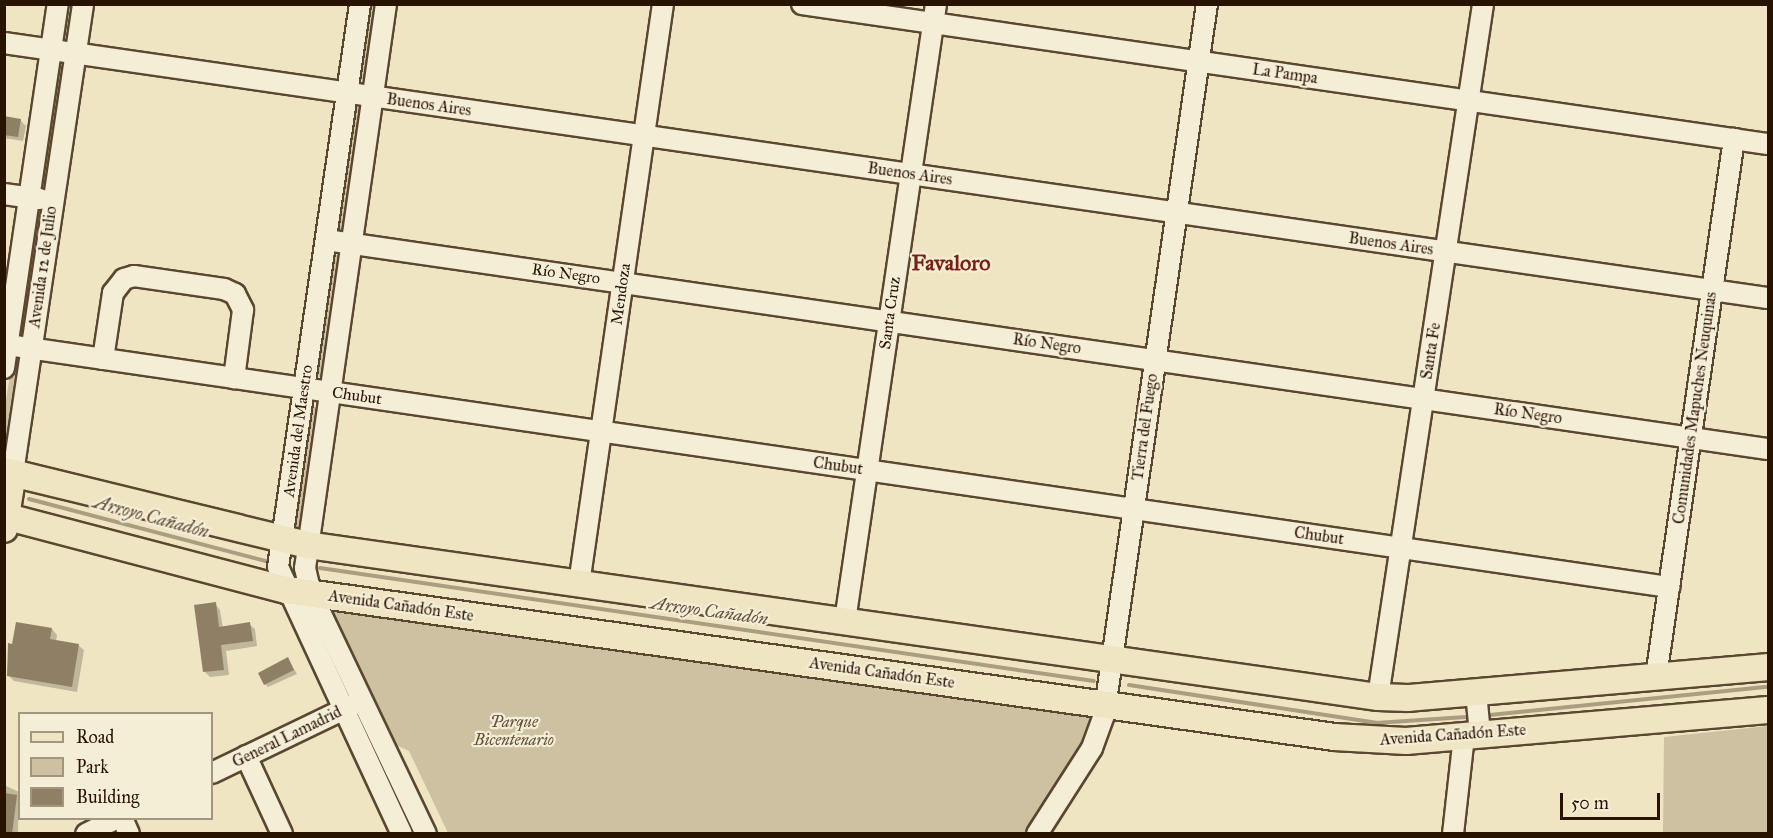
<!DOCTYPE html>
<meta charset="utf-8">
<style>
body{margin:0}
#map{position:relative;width:1773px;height:838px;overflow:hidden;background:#efe5c2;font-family:"IM FELL Great Primer",serif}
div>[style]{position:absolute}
.green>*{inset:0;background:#cdc1a1}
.shadow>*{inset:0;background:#0003}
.stream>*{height:4px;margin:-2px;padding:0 2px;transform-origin:2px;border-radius:2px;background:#ab9d80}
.building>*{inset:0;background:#8f8065}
.roads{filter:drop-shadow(2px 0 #5a4730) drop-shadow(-2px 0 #5a4730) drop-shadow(0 2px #5a4730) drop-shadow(0 -2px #5a4730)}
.minor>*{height:20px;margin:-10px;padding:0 10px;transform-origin:10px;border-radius:10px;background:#f5eed7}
.major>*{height:26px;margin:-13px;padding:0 13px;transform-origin:13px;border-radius:13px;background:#efe5c2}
span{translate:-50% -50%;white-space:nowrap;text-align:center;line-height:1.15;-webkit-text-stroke:4.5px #f5eed7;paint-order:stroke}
.street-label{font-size:16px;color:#281200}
.park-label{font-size:16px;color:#624f38;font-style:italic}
.water-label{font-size:18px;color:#63513a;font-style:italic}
.district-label{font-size:22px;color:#7a1f14;font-weight:700}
.frame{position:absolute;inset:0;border:6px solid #281200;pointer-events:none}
.legend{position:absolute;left:18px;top:712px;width:195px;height:108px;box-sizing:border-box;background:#f5eed7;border:2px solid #a39681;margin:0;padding:8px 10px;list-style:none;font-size:18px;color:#281200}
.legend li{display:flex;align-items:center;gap:12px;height:30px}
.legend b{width:30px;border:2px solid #a39681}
.scale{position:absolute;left:1560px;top:793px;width:100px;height:27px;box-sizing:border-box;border:3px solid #281200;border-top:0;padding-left:8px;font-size:18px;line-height:21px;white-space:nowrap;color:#281200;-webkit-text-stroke:4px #f5eed7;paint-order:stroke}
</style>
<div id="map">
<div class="green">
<div style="clip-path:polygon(366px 5px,379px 5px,368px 78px,361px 80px)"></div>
<div style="clip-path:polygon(62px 65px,46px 189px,42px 189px,58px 66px)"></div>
<div style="clip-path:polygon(355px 106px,363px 108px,345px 228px,341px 230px,335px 225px)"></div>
<div style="clip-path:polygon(41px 210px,43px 211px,23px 335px,18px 333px,36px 211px)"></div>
<div style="clip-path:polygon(333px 254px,341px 256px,324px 376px,320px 377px,315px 375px)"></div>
<div style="clip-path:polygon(19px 359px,21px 360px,5px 455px,5px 406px,12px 363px)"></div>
<div style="clip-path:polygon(311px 406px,319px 408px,301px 528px,297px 530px,292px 527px)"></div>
<div style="clip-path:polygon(331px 608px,1095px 716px,1082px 747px,1024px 833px,448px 833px,409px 751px,396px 745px)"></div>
<div style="clip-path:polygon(1768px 726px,1768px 833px,1663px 833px,1664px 737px)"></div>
</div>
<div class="shadow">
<div style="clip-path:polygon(4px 118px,20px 120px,26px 126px,23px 141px,4px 138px)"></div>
<div style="clip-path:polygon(215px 604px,220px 610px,223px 628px,249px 624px,255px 629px,257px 646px,226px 651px,229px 675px,210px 677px,205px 672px)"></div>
<div style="clip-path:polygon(52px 629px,57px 635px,56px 641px,78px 645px,84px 650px,77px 692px,14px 681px,8px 675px)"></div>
<div style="clip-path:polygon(288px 659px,297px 674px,268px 687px,265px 684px)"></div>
<div style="clip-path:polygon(4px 785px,19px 792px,18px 833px,4px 832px)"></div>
</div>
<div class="stream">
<div style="left:29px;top:499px;width:245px;rotate:14.7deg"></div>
<div style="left:320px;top:568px;width:782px;rotate:8.31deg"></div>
<div style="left:1129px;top:685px;width:250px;rotate:8.7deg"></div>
<div style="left:1376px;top:723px;width:90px;rotate:-3.8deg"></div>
<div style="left:1490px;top:715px;width:279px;rotate:-5.8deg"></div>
</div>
<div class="building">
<div style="clip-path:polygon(4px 116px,21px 119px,18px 137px,4px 135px)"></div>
<div style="clip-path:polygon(216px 602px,219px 627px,250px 622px,253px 641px,221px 645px,224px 670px,203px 672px,194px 605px)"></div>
<div style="clip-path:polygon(16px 622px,52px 628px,50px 639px,79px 644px,72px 687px,7px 676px,8px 643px,12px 644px)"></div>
<div style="clip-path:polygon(288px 657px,294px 670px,264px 685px,258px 673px)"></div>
<div style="clip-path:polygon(4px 793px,17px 795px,12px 834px,4px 834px)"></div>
</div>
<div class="roads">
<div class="minor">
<div style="left:360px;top:4px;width:569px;rotate:98.29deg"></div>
<div style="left:278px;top:567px;width:294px;rotate:65.1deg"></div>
<div style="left:386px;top:4px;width:570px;rotate:98.17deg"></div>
<div style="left:305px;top:568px;width:26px;rotate:77deg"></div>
<div style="left:311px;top:593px;width:267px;rotate:64.5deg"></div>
<div style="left:802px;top:4px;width:976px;rotate:8.25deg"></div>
<div style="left:4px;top:43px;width:1782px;rotate:8.23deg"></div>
<div style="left:4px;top:194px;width:36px;rotate:8deg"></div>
<div style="left:326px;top:240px;width:1457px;rotate:8.25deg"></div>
<div style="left:8px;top:345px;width:1679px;rotate:8.29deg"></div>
<div style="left:103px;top:359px;width:67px;rotate:-81.4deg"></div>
<div style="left:113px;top:293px;width:18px;rotate:-52deg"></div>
<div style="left:124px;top:279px;width:10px;rotate:-17deg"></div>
<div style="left:134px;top:276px;width:91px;rotate:8.2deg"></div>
<div style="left:224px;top:289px;width:12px;rotate:24deg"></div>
<div style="left:235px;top:294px;width:18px;rotate:63deg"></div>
<div style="left:243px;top:310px;width:69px;rotate:97.5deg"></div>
<div style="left:4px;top:368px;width:368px;rotate:-81.6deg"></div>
<div style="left:13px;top:473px;width:474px;rotate:-81.5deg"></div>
<div style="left:579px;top:584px;width:586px;rotate:-81.76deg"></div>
<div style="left:845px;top:621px;width:624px;rotate:-81.61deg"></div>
<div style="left:1656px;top:677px;width:544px;rotate:-81.75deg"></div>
<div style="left:1476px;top:692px;width:42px;rotate:84.6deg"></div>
<div style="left:1378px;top:697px;width:701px;rotate:-81.38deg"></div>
<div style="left:246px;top:756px;width:86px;rotate:65.2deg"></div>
<div style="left:212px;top:773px;width:159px;rotate:-25.8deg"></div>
<div style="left:122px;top:818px;width:17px;rotate:66deg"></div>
<div style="left:86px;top:834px;width:35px;rotate:-27deg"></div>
<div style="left:1037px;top:834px;width:102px;rotate:-57.4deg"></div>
<div style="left:1092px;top:748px;width:35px;rotate:-70deg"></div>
<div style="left:1104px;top:715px;width:718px;rotate:-81.76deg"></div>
<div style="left:1453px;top:834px;width:99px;rotate:-83.6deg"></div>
</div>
<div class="major">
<div style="left:4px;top:471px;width:312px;rotate:13.7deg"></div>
<div style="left:307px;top:545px;width:1082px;rotate:8.08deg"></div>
<div style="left:1378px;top:697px;width:30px;rotate:2deg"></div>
<div style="left:1408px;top:698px;width:361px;rotate:-4.9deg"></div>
<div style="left:4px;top:516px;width:292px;rotate:14.7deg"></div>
<div style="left:286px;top:590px;width:1058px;rotate:7.98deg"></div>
<div style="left:1334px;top:737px;width:72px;rotate:3.2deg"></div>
<div style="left:1406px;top:741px;width:363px;rotate:-4.9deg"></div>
<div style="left:4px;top:529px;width:57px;rotate:-80.9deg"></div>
</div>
</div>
<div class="street-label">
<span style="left:1285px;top:74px;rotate:8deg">La Pampa</span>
<span style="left:429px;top:105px;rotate:8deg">Buenos Aires</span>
<span style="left:910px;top:174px;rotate:8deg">Buenos Aires</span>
<span style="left:1391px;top:244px;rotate:8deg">Buenos Aires</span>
<span style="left:43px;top:267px;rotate:-82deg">Avenida 12 de Julio</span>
<span style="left:566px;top:274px;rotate:8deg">Río Negro</span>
<span style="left:621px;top:294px;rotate:-82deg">Mendoza</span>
<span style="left:890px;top:313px;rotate:-82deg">Santa Cruz</span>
<span style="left:1047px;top:344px;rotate:8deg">Río Negro</span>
<span style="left:1431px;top:351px;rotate:-81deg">Santa Fe</span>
<span style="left:357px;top:396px;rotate:8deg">Chubut</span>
<span style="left:1695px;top:408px;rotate:-82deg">Comunidades Mapuches Neuquinas</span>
<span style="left:1528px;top:414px;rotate:8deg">Río Negro</span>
<span style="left:1145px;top:427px;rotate:-82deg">Tierra del Fuego</span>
<span style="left:298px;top:431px;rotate:-82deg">Avenida del Maestro</span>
<span style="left:838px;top:466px;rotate:8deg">Chubut</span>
<span style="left:1319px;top:536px;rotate:8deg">Chubut</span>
<span style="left:401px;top:606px;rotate:8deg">Avenida Cañadón Este</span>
<span style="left:882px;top:673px;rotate:8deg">Avenida Cañadón Este</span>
<span style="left:1453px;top:735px;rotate:-4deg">Avenida Cañadón Este</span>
<span style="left:287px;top:737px;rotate:-26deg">General Lamadrid</span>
</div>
<div class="park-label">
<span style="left:514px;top:731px">Parque<br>Bicentenario</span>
</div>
<div class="water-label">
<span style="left:151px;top:517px;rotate:15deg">Arroyo Cañadón</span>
<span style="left:709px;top:611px;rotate:8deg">Arroyo Cañadón</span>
</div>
<div class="district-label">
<span style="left:951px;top:263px">Favaloro</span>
</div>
<div class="frame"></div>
<ul class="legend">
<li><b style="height:8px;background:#efe5c2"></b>Road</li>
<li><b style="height:16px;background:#cdc1a1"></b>Park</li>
<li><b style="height:16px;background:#8f8065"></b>Building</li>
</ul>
<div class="scale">50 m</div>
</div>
